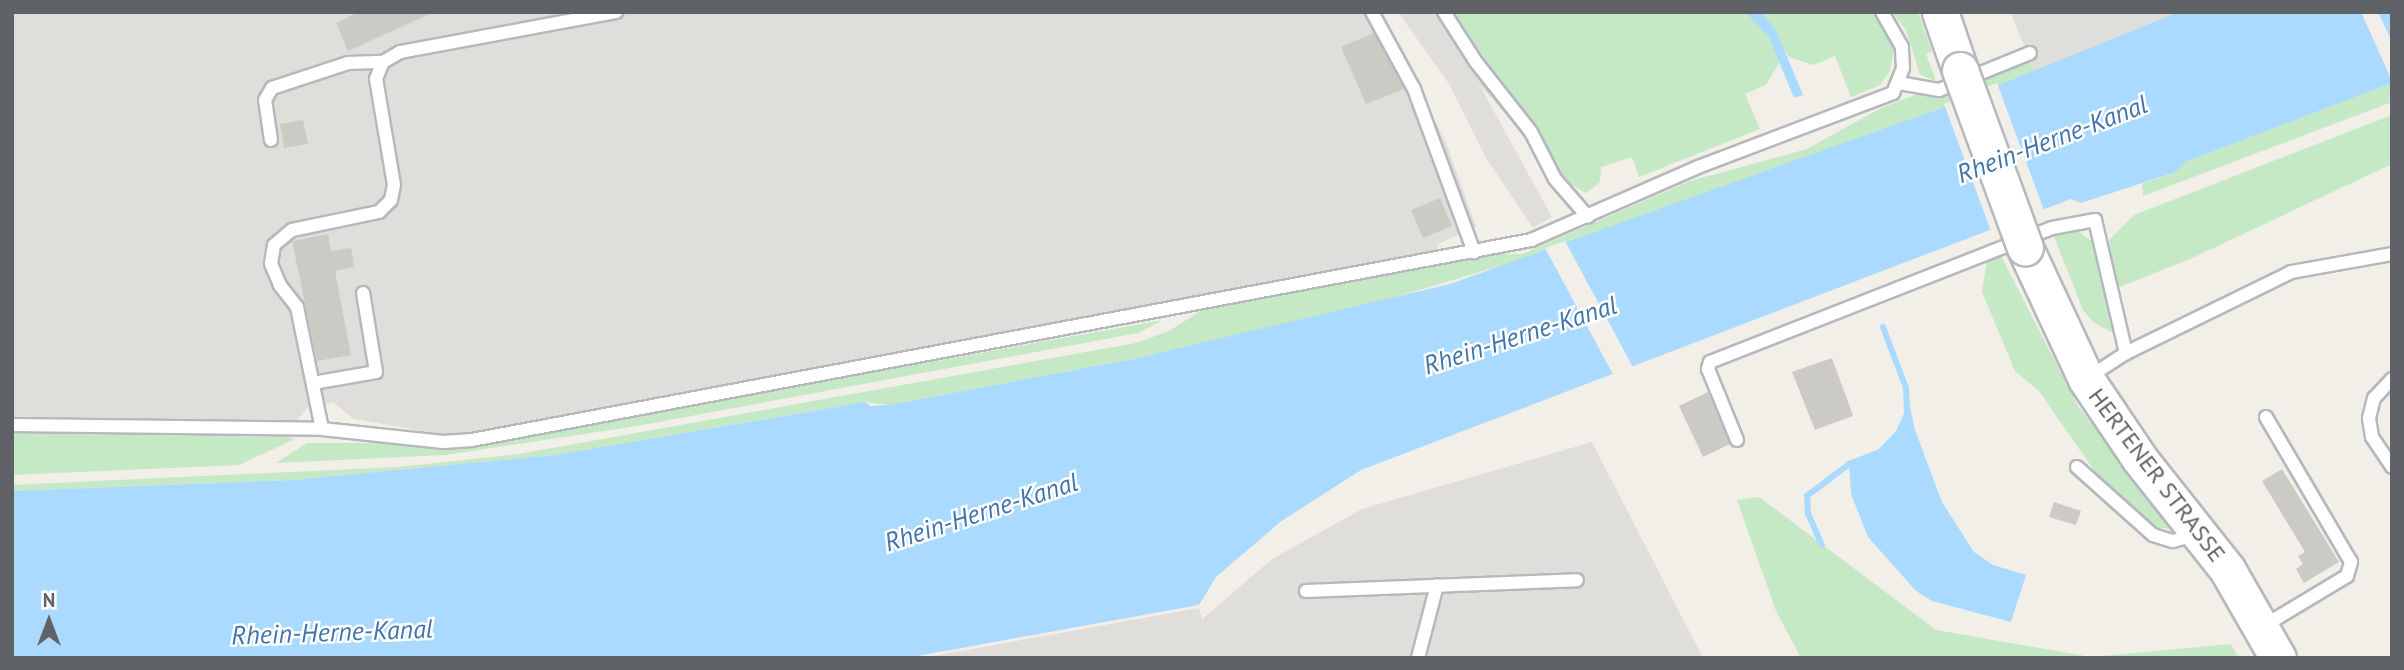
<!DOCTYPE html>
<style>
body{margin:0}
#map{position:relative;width:2404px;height:670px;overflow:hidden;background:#f1efe8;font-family:"PT Sans",sans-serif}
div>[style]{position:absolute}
.industrial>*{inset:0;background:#e0deda}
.green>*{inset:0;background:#c5e8c5}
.water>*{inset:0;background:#aadaff}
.pier>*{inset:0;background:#f1efe8}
.stream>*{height:6px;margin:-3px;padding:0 3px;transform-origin:3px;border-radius:3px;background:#aadaff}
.building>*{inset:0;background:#cccac5}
.roads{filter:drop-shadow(2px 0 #b5b8bc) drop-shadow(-2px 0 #b5b8bc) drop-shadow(0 2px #b5b8bc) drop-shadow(0 -2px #b5b8bc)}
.lane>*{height:12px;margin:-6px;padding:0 6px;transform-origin:6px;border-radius:6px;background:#fff}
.secondary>*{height:35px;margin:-17.5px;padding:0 17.5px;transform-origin:17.5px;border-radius:17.5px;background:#fff}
.bridges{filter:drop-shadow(2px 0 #b6babf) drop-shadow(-2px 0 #b6babf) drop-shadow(0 2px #b6babf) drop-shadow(0 -2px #b6babf)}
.secondary-bridge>*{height:35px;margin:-17.5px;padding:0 17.5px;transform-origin:17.5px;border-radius:17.5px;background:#fff}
span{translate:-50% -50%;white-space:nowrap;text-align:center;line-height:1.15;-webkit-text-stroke:5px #fff;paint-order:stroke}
.street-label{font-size:24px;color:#5f6368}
.water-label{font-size:26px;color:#4174aa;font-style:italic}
.frame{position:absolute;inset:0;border:14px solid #5f6368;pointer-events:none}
.north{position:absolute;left:14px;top:586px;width:70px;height:70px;-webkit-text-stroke:5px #fff;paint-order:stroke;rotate:0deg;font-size:19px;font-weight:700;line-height:28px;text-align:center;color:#5f6368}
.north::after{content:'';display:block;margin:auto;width:24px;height:32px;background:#5f6368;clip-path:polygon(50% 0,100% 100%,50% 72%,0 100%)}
</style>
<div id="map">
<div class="industrial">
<div style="clip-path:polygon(12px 12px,1378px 12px,1446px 142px,1476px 227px,1440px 243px,1433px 255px,470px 434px,445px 435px,354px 419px,333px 402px,308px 407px,295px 422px,12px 418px)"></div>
<div style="clip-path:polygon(1398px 12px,1452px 12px,1535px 128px,1563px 180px,1557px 189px,1529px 141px,1479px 84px,1552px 217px,1533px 228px,1486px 158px,1449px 84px)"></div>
<div style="clip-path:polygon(2010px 12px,2178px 12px,2035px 71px)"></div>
<div style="clip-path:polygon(1592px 442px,1703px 658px,922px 658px,1199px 608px,1202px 619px,1272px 559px,1362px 509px)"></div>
</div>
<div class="green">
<div style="clip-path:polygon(1452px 12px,1745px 12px,1769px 37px,1780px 61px,1766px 85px,1745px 94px,1760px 129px,1639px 177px,1632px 157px,1601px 167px,1600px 182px,1586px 193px,1563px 180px,1535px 128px)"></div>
<div style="clip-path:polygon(1761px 12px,1874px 12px,1894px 51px,1890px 71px,1880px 85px,1851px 97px,1835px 56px,1813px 65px,1789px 57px)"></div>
<div style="clip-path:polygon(1892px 12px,1918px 12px,1932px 51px,1926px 54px,1936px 81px,1920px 75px,1906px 30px)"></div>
<div style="clip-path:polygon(2029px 58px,2035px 71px,1950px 105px,1530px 257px,1389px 299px,1133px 359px,889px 405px,865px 402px,556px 455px,292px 480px,12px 491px,12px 485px,398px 467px,519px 454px,1136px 343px,1169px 331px,1202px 310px,1498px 254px,1522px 254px,1690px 181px,1807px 149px,1881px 108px,1915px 95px,1940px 94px)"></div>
<div style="clip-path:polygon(2392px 83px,2392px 102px,2143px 196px,2142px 184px,2176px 172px,2185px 162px)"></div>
<div style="clip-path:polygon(2392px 115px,2392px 164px,2192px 258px,2117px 288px,2109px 240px,2134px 215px)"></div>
<div style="clip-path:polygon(2057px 232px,2079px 232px,2093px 242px,2114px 333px,2094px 323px,2083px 310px,2053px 234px)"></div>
<div style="clip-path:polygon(2000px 254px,2078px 406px,2173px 529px,2159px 528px,2100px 479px,2039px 391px,2015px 371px,1982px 292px,1987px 260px)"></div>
<div style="clip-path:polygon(1163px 320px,1138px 333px,637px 426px,445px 455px,276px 463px,307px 443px,391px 443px,445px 450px)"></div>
<div style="clip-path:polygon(12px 431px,280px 435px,295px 439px,239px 465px,12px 475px)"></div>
<div style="clip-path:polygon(1759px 497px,1936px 630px,2091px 657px,2231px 644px,2239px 658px,1801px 658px,1776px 611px,1737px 500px)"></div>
</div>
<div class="water">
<div style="clip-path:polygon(1745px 12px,1761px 12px,1776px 30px,1803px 95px,1794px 98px,1769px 37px)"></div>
<div style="clip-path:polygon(2178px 12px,2392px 12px,2392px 83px,2185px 162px,2176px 172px,2081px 203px,2071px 199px,1361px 470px,1280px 522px,1216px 577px,1199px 605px,906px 658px,12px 658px,12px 491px,292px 480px,556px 455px,865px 402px,870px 406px,889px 405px,1133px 359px,1450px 284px,1950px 105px)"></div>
<div style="clip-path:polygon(1906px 388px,1915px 430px,1942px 502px,1974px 552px,1993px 565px,2026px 575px,2011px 622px,1932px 601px,1916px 591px,1868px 537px,1851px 494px,1849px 464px,1880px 452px,1899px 432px,1907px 414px)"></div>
</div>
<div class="pier">
<div style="clip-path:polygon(2361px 12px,2378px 12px,2392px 42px,2392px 81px)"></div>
<div style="clip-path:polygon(1997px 83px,2045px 213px,1992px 234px,1944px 104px)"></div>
<div style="clip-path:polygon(1565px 241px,1635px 371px,1615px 378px,1545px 248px)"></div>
</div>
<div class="stream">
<div style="left:1822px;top:545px;width:34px;rotate:-114deg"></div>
<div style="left:1808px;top:514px;width:18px;rotate:-93deg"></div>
<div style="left:1807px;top:496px;width:53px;rotate:-37.3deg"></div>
<div style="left:1849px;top:464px;width:33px;rotate:-21deg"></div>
<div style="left:1880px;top:452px;width:28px;rotate:-46deg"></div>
<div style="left:1899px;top:432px;width:20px;rotate:-66deg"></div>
<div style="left:1907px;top:414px;width:26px;rotate:-92deg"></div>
<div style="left:1906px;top:388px;width:65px;rotate:-110.7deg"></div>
</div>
<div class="building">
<div style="clip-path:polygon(359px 12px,434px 12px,348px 51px,336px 23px)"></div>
<div style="clip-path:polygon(1374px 33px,1404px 89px,1366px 104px,1341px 47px)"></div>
<div style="clip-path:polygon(303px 120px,308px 144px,284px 148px,280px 124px)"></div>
<div style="clip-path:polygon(1440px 198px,1452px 226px,1423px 238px,1411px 210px)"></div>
<div style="clip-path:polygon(328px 234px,331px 251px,351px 248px,353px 258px,354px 267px,335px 271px,351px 355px,317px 361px,292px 241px)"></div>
<div style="clip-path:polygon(1832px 358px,1853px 416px,1815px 430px,1792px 372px)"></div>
<div style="clip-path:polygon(1708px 392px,1730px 444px,1703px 457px,1679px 406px)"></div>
<div style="clip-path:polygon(2282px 469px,2339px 562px,2304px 583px,2296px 569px,2303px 564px,2298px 556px,2305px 552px,2262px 481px)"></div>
<div style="clip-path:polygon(2054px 502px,2081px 511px,2076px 525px,2049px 517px)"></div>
</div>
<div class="roads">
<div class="lane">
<div style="left:1372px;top:12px;width:88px;rotate:61.4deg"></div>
<div style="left:1414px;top:89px;width:174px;rotate:69.8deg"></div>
<div style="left:1444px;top:12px;width:59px;rotate:57.4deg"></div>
<div style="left:1476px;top:62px;width:89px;rotate:51.8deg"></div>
<div style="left:1531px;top:132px;width:53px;rotate:62.9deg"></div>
<div style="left:1555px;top:179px;width:50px;rotate:49deg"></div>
<div style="left:1899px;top:83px;width:41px;rotate:9.9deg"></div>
<div style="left:1939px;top:90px;width:98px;rotate:-22.1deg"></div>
<div style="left:271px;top:140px;width:40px;rotate:-98.5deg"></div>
<div style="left:265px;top:100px;width:14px;rotate:-60deg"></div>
<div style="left:272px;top:88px;width:80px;rotate:-18.2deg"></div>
<div style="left:348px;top:63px;width:35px;rotate:-2deg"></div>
<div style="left:2089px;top:377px;width:44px;rotate:-33deg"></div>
<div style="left:2126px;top:353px;width:184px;rotate:-26.1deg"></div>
<div style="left:2291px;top:272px;width:103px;rotate:-10.1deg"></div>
<div style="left:2392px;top:379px;width:26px;rotate:133deg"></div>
<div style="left:2374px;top:398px;width:21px;rotate:104deg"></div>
<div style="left:2369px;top:418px;width:19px;rotate:81deg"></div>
<div style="left:2372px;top:437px;width:36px;rotate:56deg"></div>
<div style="left:313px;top:383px;width:64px;rotate:-9.9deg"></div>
<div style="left:376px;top:372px;width:80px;rotate:-99.3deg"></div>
<div style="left:12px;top:425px;width:310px;rotate:0.7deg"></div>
<div style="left:322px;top:429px;width:122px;rotate:6.1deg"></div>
<div style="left:443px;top:442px;width:29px;rotate:-4deg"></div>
<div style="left:472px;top:440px;width:1078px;rotate:-10.69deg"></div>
<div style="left:1531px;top:240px;width:182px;rotate:-23.6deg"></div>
<div style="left:1698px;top:167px;width:209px;rotate:-20.8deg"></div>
<div style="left:1893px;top:93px;width:27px;rotate:-68deg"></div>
<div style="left:1903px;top:68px;width:21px;rotate:-93deg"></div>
<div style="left:1902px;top:47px;width:40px;rotate:-119.7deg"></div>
<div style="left:322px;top:429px;width:125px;rotate:-101.6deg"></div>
<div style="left:297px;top:307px;width:28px;rotate:-128deg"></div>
<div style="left:280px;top:285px;width:23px;rotate:-113deg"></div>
<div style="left:271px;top:264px;width:19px;rotate:-81deg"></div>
<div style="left:274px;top:245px;width:23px;rotate:-40deg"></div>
<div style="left:292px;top:230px;width:89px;rotate:-11.7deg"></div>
<div style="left:379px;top:212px;width:17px;rotate:-45deg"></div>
<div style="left:391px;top:200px;width:15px;rotate:-79deg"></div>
<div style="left:394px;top:185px;width:108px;rotate:-99.6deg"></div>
<div style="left:376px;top:79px;width:18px;rotate:-68deg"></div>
<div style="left:383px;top:62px;width:20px;rotate:-30deg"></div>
<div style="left:400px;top:52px;width:220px;rotate:-10.5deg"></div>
<div style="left:1737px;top:440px;width:77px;rotate:-112.2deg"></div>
<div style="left:1708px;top:369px;width:7px;rotate:-74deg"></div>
<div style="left:1710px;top:362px;width:367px;rotate:-21.4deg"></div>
<div style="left:2052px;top:228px;width:44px;rotate:-10.5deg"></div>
<div style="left:2095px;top:220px;width:137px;rotate:76.9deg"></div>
<div style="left:2077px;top:467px;width:102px;rotate:41.8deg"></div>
<div style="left:2153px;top:535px;width:21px;rotate:17deg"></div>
<div style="left:2173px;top:541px;width:23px;rotate:-15deg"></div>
<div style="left:1306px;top:591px;width:271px;rotate:-2.3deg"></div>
<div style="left:2262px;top:627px;width:99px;rotate:-31deg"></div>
<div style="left:2347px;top:576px;width:15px;rotate:-74deg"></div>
<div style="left:2351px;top:562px;width:168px;rotate:-120.4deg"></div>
<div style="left:1418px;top:658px;width:75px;rotate:-75.4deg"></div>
</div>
<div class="secondary">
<div style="left:1940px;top:12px;width:61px;rotate:71deg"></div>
<div style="left:2025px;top:248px;width:145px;rotate:65deg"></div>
<div style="left:2086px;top:379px;width:95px;rotate:56.1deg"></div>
<div style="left:2139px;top:458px;width:142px;rotate:51.6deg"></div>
<div style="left:2227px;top:569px;width:103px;rotate:60.2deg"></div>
</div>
</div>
<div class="bridges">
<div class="secondary-bridge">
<div style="left:1960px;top:70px;width:189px;rotate:69.9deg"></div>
</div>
</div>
<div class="street-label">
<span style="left:2157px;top:475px;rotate:53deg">HERTENER STRASSE</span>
</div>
<div class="water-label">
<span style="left:2052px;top:139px;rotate:-21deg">Rhein-Herne-Kanal</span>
<span style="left:1520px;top:335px;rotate:-18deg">Rhein-Herne-Kanal</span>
<span style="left:981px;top:512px;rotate:-18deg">Rhein-Herne-Kanal</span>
<span style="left:332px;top:632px;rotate:-2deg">Rhein-Herne-Kanal</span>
</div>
<div class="frame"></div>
<div class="north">N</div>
</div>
